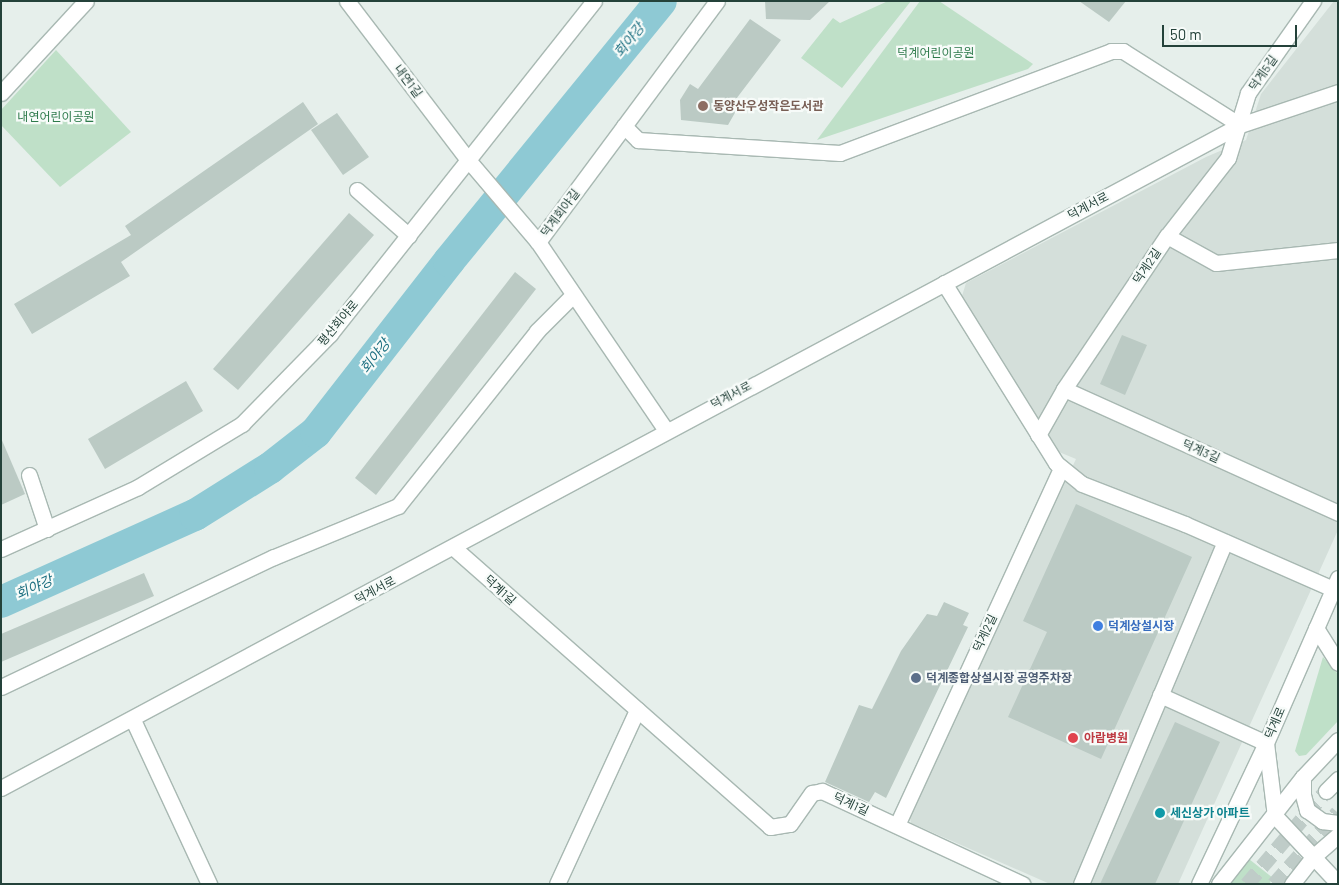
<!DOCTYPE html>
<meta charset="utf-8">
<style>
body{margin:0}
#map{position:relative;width:1339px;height:885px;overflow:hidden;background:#e6efeb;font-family:Barlow,"Noto Sans KR",sans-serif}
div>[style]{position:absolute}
.built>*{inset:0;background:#d4dfda}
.green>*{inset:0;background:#bfe0c8}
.river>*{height:32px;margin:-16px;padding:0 16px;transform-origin:16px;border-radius:16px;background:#8ec9d4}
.building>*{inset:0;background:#bbcac4}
.secondary-tunnel>*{height:15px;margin-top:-7.5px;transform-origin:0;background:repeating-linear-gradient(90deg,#bfccc8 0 15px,transparent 0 23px)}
.roads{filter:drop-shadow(1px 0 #a8b8b2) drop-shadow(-1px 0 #a8b8b2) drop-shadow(0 1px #a8b8b2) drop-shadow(0 -1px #a8b8b2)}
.minor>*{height:15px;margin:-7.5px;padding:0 7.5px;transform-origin:7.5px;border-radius:7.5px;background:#fff}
.tertiary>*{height:15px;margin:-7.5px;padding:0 7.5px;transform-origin:7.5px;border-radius:7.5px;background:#fff}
.secondary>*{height:15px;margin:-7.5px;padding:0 7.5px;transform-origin:7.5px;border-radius:7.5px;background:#fff}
.dots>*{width:14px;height:14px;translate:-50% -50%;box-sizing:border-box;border:2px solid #f7fbf9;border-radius:50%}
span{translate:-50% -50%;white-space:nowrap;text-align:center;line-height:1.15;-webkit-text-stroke:4.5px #f7fbf9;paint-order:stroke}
.park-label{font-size:12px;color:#2d7a4b}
.street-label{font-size:12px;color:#24423a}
.education-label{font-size:12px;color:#785e54;font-weight:700}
.left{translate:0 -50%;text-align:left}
.shop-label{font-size:12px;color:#366cbe;font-weight:700}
.service-label{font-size:12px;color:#4e5e75;font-weight:700}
.health-label{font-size:12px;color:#be3a42;font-weight:700}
.culture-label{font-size:12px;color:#0d838f;font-weight:700}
.water-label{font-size:14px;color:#1c6f80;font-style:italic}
.frame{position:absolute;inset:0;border:2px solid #24423a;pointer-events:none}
.scale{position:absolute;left:1162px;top:25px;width:135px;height:22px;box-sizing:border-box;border:2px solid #24423a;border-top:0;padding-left:6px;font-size:15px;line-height:18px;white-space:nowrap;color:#24423a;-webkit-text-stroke:4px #f7fbf9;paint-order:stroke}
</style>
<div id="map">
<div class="built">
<div style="clip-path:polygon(1334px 1px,1338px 1px,1338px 530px,1178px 884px,1050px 884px,911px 823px,909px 814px,1076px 459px,1059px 452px,962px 296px,966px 283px,1206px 157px,1246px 140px,1261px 94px)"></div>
</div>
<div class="green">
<div style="clip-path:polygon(888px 1px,911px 1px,842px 88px,801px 58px,833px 18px,840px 23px)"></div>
<div style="clip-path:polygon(920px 1px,939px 1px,1033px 64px,1028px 69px,817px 140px)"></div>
<div style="clip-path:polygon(56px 50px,131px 132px,60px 187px,1px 125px,1px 110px)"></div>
<div style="clip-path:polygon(1323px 657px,1338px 674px,1338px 721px,1306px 755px,1299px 756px,1295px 751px)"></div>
<div style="clip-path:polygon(1249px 859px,1273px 878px,1269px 884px,1230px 884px)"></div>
</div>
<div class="river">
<div style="left:1px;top:602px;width:213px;rotate:-24.2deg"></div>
<div style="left:195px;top:515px;width:89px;rotate:-32.1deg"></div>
<div style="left:270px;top:468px;width:58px;rotate:-38deg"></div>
<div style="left:316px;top:432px;width:217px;rotate:-52.1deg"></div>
<div style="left:449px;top:261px;width:335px;rotate:-50.8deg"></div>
</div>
<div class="building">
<div style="clip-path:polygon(765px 1px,830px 1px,810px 20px,766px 19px)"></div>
<div style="clip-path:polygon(1079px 1px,1126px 1px,1109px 22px)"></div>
<div style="clip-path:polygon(750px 19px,781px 40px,730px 107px,736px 111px,728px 125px,681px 120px,680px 100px,690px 84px,698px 89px)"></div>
<div style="clip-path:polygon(303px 102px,318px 124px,121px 262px,130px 276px,32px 334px,14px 304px,131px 235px,125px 226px)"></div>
<div style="clip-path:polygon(337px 113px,369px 157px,343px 175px,311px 130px)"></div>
<div style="clip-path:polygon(349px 213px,374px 235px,238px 390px,213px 369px)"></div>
<div style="clip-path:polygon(515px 272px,536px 289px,376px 495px,355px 478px)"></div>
<div style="clip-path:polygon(1122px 335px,1147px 345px,1125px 395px,1100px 384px)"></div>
<div style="clip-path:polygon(186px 381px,203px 411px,105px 469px,88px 439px)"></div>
<div style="clip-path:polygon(1px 438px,25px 494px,1px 505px)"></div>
<div style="clip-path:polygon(1076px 504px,1192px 557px,1101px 759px,1008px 717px,1047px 632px,1023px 621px)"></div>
<div style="clip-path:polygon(144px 573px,154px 596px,1px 662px,1px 634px)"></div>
<div style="clip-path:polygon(944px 602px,969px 613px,963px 625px,968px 627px,886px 798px,875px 792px,869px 802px,825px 782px,859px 705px,872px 709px,901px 651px,927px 614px,937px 616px)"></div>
<div style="clip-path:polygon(1175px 722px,1220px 742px,1155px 884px,1100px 884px)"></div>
</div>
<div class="secondary-tunnel">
<div style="left:1247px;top:884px;width:122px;rotate:-49.7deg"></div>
<div style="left:1274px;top:884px;width:96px;rotate:-48.4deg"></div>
</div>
<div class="roads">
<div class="minor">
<div style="left:347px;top:1px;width:201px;rotate:52.7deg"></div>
<div style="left:469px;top:161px;width:106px;rotate:49.6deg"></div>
<div style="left:538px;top:242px;width:227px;rotate:55.8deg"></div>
<div style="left:1px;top:93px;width:125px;rotate:-47.3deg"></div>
<div style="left:624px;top:126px;width:20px;rotate:45deg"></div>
<div style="left:638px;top:140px;width:202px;rotate:3.7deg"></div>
<div style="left:840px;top:153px;width:290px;rotate:-20.6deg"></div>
<div style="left:1111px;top:51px;width:12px"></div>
<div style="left:1123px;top:51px;width:138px;rotate:32.3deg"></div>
<div style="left:357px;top:190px;width:69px;rotate:41.5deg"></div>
<div style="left:1167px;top:236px;width:56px;rotate:28.9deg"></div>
<div style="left:1216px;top:263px;width:123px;rotate:-6.1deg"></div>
<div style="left:538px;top:242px;width:300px;rotate:-53.4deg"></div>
<div style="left:944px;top:283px;width:212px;rotate:58.1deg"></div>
<div style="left:1056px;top:463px;width:33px;rotate:39deg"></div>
<div style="left:1082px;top:484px;width:110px;rotate:21.2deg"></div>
<div style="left:1185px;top:524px;width:162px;rotate:23.7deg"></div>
<div style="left:1064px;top:389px;width:301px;rotate:24.3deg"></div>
<div style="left:1038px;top:435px;width:53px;rotate:-60.5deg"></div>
<div style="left:1064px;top:389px;width:184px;rotate:-56.1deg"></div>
<div style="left:1167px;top:236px;width:99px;rotate:-52deg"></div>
<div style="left:1228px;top:158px;width:68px;rotate:-72.9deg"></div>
<div style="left:1248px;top:93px;width:113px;rotate:-54.8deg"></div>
<div style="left:29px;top:475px;width:57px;rotate:71.6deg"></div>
<div style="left:454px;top:548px;width:422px;rotate:41.4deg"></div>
<div style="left:770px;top:827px;width:20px;rotate:-9deg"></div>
<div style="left:790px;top:824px;width:38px;rotate:-55deg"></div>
<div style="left:812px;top:793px;width:10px;rotate:-11deg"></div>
<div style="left:822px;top:791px;width:221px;rotate:24.9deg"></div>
<div style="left:1px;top:549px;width:150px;rotate:-24.3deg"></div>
<div style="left:138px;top:487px;width:122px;rotate:-31.2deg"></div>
<div style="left:242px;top:424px;width:126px;rotate:-45.6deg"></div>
<div style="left:330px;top:334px;width:425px;rotate:-51.6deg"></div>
<div style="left:1px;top:687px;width:302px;rotate:-25.5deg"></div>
<div style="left:274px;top:557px;width:134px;rotate:-22.4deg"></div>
<div style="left:398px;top:506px;width:223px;rotate:-51.5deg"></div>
<div style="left:537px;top:331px;width:51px;rotate:-45deg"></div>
<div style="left:1160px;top:695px;width:116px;rotate:24.4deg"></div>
<div style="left:133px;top:720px;width:181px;rotate:65.1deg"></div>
<div style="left:897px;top:825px;width:393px;rotate:-65.3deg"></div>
<div style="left:557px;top:884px;width:192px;rotate:-65.3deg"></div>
<div style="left:1081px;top:884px;width:371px;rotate:-67.2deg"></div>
</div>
<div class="tertiary">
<div style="left:1338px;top:578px;width:180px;rotate:113.6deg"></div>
<div style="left:1266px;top:743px;width:74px;rotate:83deg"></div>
<div style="left:1275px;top:816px;width:92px;rotate:46.8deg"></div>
<div style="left:1316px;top:628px;width:41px;rotate:57.8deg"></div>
<div style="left:1px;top:788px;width:1405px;rotate:-28.15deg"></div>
<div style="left:1240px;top:125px;width:103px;rotate:-18.6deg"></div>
</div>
<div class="secondary">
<div style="left:1303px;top:777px;width:18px;rotate:90deg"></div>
<div style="left:1303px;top:795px;width:16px;rotate:75deg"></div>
<div style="left:1307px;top:810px;width:19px;rotate:36deg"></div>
<div style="left:1322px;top:821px;width:16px;rotate:7deg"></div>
<div style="left:1326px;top:791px;width:17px;rotate:-45deg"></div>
<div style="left:1199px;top:884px;width:156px;rotate:-64.6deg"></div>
<div style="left:1219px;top:884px;width:136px;rotate:-51.9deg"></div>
<div style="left:1303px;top:777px;width:51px;rotate:-46.6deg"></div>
<div style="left:1292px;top:884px;width:36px;rotate:-52deg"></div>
<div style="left:1314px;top:856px;width:32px;rotate:-41deg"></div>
</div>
</div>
<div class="dots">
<div style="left:703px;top:106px;background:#8d6e63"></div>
<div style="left:1098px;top:626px;background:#3f7fe0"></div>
<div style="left:916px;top:678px;background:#5c6f8a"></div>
<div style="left:1073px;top:738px;background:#e0444e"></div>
<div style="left:1160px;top:813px;background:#0f9aa8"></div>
</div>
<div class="park-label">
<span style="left:936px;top:53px">덕계어린이공원</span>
<span style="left:56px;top:117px">내연어린이공원</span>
</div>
<div class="street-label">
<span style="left:1263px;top:73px;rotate:-55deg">덕계5길</span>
<span style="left:408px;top:81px;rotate:53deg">내연1길</span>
<span style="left:1088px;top:206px;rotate:-28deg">덕계서로</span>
<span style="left:560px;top:213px;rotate:-53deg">덕계회야길</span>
<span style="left:1147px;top:266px;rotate:-56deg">덕계2길</span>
<span style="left:338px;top:323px;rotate:-50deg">평산회야로</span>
<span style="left:731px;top:395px;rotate:-28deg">덕계서로</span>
<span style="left:1201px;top:451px;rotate:24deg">덕계3길</span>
<span style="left:375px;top:590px;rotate:-28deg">덕계서로</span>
<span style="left:500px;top:590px;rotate:42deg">덕계1길</span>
<span style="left:985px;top:633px;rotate:-65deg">덕계2길</span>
<span style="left:1275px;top:723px;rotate:-67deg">덕계로</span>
<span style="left:851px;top:804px;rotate:25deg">덕계1길</span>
</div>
<div class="education-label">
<span class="left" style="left:713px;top:106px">동양산우성작은도서관</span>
</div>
<div class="shop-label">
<span class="left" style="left:1108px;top:626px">덕계상설시장</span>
</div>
<div class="service-label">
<span class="left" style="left:926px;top:678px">덕계종합상설시장 공영주차장</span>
</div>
<div class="health-label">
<span class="left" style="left:1084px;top:738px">아람병원</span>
</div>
<div class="culture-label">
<span class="left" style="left:1170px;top:813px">세신상가 아파트</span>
</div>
<div class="water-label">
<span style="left:629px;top:40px;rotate:-51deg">회야강</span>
<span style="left:375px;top:356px;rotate:-52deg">회야강</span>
<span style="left:34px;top:587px;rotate:-24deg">회야강</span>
</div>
<div class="frame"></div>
<div class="scale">50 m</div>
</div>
